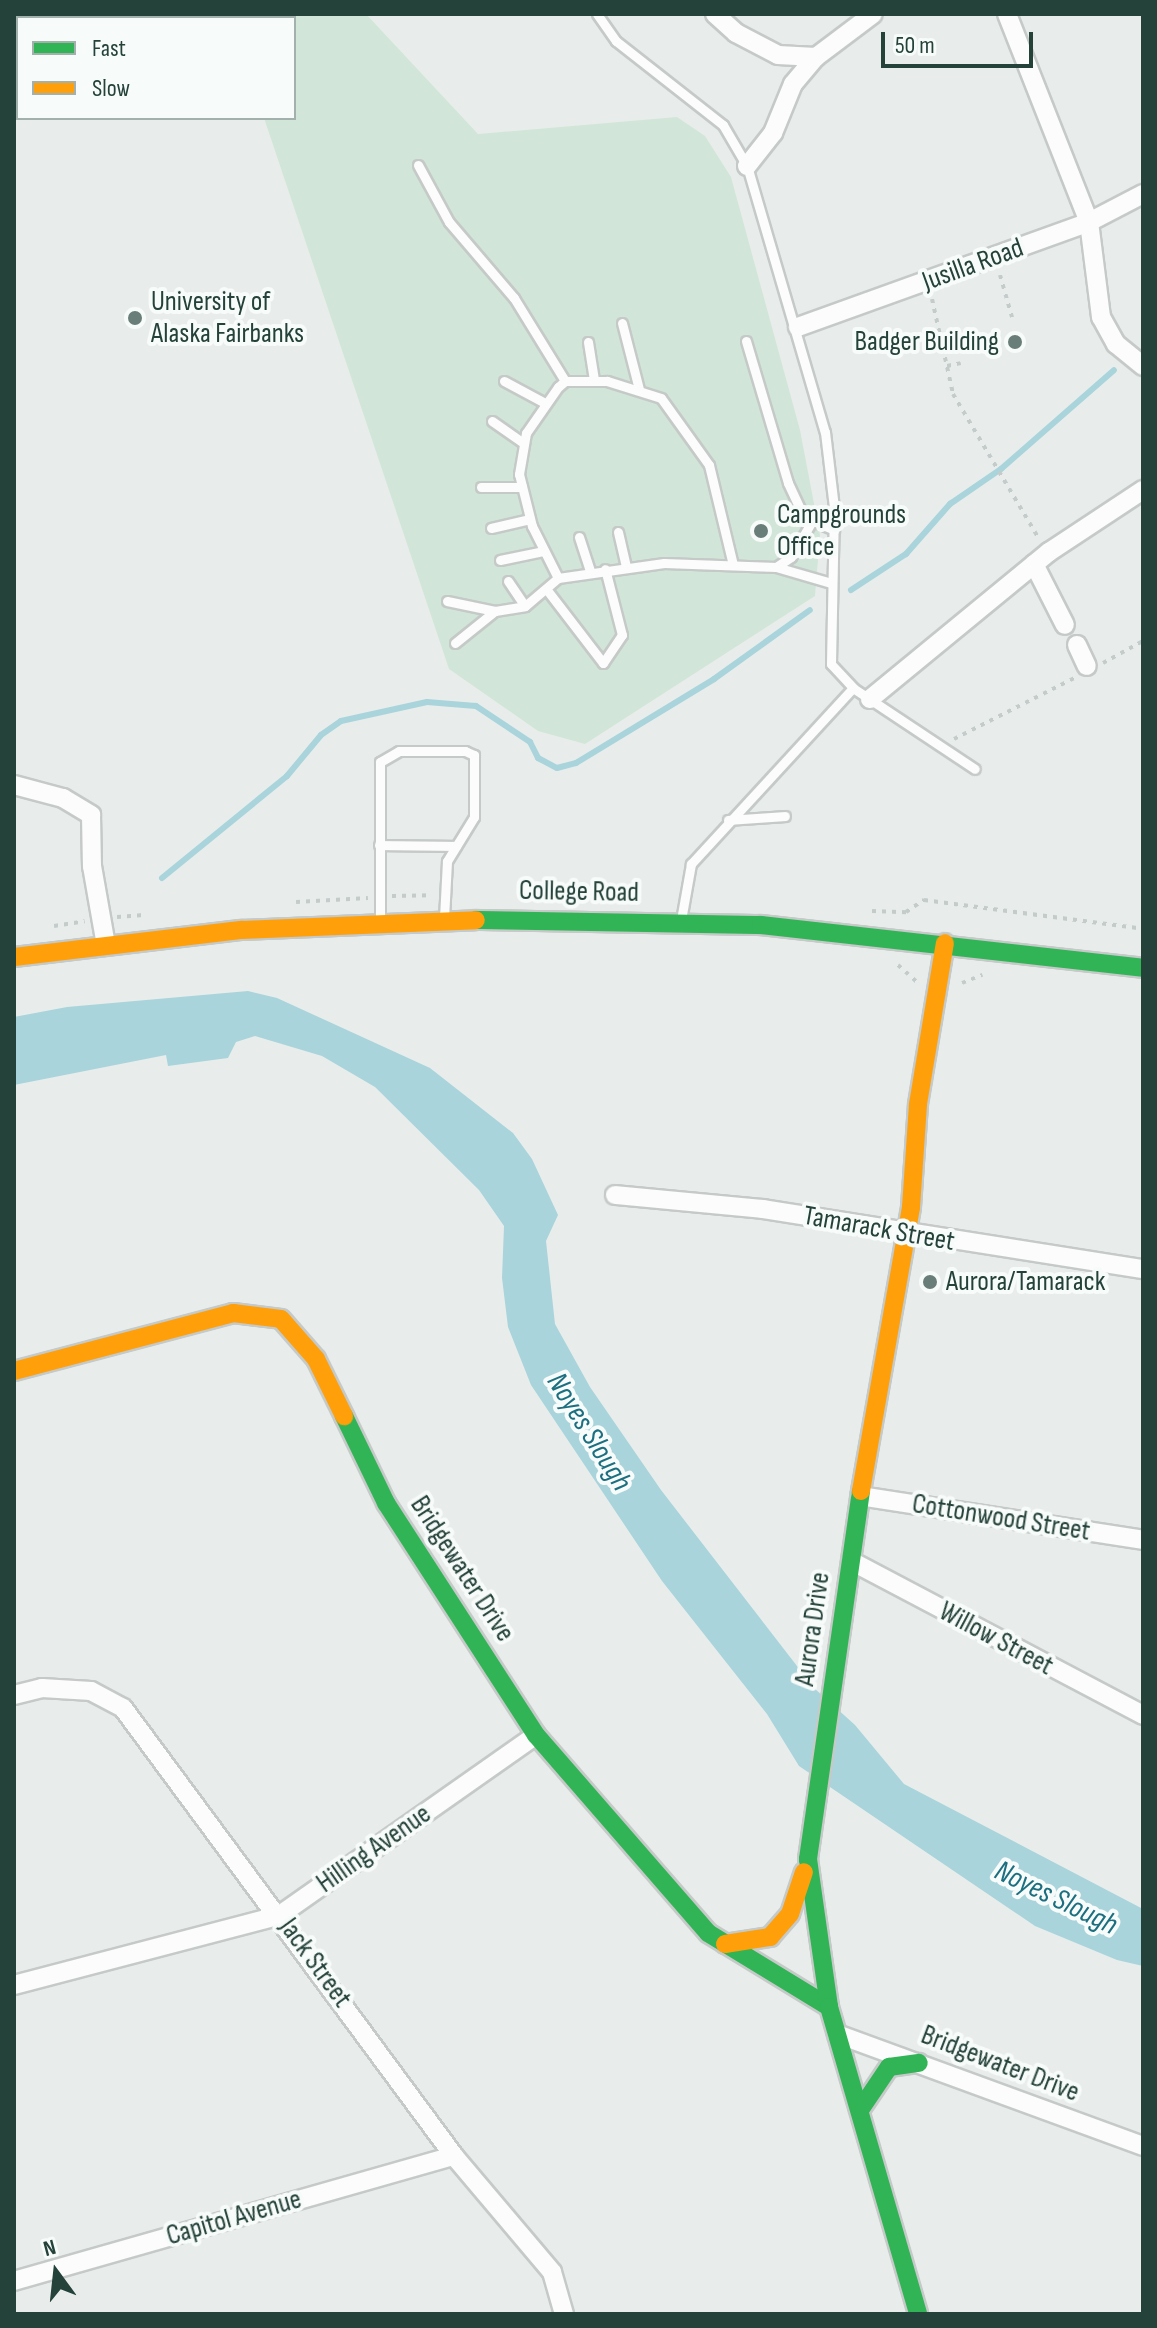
<!DOCTYPE html>
<style>
body{margin:0}
#map{position:relative;width:1157px;height:2328px;overflow:hidden;background:#e8edeb;font-family:"Sofia Sans Condensed",sans-serif}
div>[style]{position:absolute}
.green>*{inset:0;background:#d1e6d8}
.water>*{inset:0;background:#a9d4db}
.stream>*{height:6px;margin:-3px;padding:0 3px;transform-origin:3px;border-radius:3px;background:#a9d4db}
.path>*{height:4px;margin-top:-2px;transform-origin:0;background:repeating-linear-gradient(90deg,#c3ccca 0 4px,transparent 0 10px)}
.roads{filter:drop-shadow(2px 0 #c5cac8) drop-shadow(-2px 0 #c5cac8) drop-shadow(0 2px #c5cac8) drop-shadow(0 -2px #c5cac8)}
.lane>*{height:9px;margin:-4.5px;padding:0 4.5px;transform-origin:4.5px;border-radius:4.5px;background:#fcfcfc}
.street>*{height:18px;margin:-9px;padding:0 9px;transform-origin:9px;border-radius:9px;background:#fcfcfc}
.fast>*{height:18px;margin:-9px;padding:0 9px;transform-origin:9px;border-radius:9px;background:#30b455}
.slow>*{height:18px;margin:-9px;padding:0 9px;transform-origin:9px;border-radius:9px;background:#ff9f0a}
.dots>*{width:22px;height:22px;translate:-50% -50%;box-sizing:border-box;border:4px solid #f7fbf9;border-radius:50%}
span{translate:-50% -50%;white-space:nowrap;text-align:center;line-height:1.15;-webkit-text-stroke:8px #f7fbf9;paint-order:stroke}
.street-label{font-size:28px;color:#24423a}
.poi-label{font-size:28px;color:#24423a}
.left{translate:0 -50%;text-align:left}
.right{translate:-100% -50%;text-align:right}
.water-label{font-size:30px;color:#1c6f80;font-style:italic}
.frame{position:absolute;inset:0;border:16px solid #24423a;pointer-events:none}
.legend{position:absolute;left:16px;top:16px;width:280px;height:104px;box-sizing:border-box;background:#f7fbf9;border:2px solid #a3b1ad;margin:0;padding:10px 14px;list-style:none;font-size:24px;color:#24423a}
.legend li{display:flex;align-items:center;gap:16px;height:40px}
.legend b{width:40px;border:2px solid #a3b1ad}
.north{position:absolute;left:16px;top:2232px;width:80px;height:80px;-webkit-text-stroke:6px #f7fbf9;paint-order:stroke;rotate:345deg;font-size:22px;font-weight:700;line-height:32px;text-align:center;color:#24423a}
.north::after{content:'';display:block;margin:auto;width:28px;height:36px;background:#24423a;clip-path:polygon(50% 0,100% 100%,50% 72%,0 100%)}
.scale{position:absolute;left:881px;top:32px;width:152px;height:36px;box-sizing:border-box;border:4px solid #24423a;border-top:0;padding-left:10px;font-size:24px;line-height:28px;white-space:nowrap;color:#24423a;-webkit-text-stroke:6px #f7fbf9;paint-order:stroke}
</style>
<div id="map">
<div class="green">
<div style="clip-path:polygon(231px 14px,366px 14px,478px 134px,677px 117px,705px 136px,731px 177px,800px 430px,820px 535px,815px 596px,585px 744px,538px 731px,449px 669px,264px 118px,294px 118px,294px 18px)"></div>
</div>
<div class="water">
<div style="clip-path:polygon(248px 991px,277px 998px,430px 1068px,513px 1133px,532px 1159px,558px 1215px,546px 1241px,555px 1324px,590px 1387px,661px 1490px,814px 1688px,855px 1725px,904px 1784px,1143px 1909px,1143px 1966px,1117px 1960px,1035px 1926px,799px 1766px,767px 1714px,662px 1581px,531px 1385px,508px 1327px,502px 1278px,504px 1226px,479px 1190px,375px 1087px,322px 1056px,255px 1036px,236px 1042px,228px 1058px,168px 1066px,166px 1055px,14px 1085px,14px 1017px,67px 1007px)"></div>
</div>
<div class="stream">
<div style="left:851px;top:590px;width:66px;rotate:-33.2deg"></div>
<div style="left:906px;top:554px;width:67px;rotate:-48.7deg"></div>
<div style="left:950px;top:504px;width:62px;rotate:-34.5deg"></div>
<div style="left:1001px;top:469px;width:150px;rotate:-41.2deg"></div>
<div style="left:162px;top:878px;width:161px;rotate:-39.2deg"></div>
<div style="left:287px;top:776px;width:53px;rotate:-50.3deg"></div>
<div style="left:321px;top:735px;width:24px;rotate:-35deg"></div>
<div style="left:341px;top:721px;width:88px;rotate:-12.5deg"></div>
<div style="left:427px;top:702px;width:49px;rotate:4.7deg"></div>
<div style="left:476px;top:706px;width:65px;rotate:33.7deg"></div>
<div style="left:530px;top:742px;width:18px;rotate:63deg"></div>
<div style="left:538px;top:758px;width:21px;rotate:28deg"></div>
<div style="left:557px;top:768px;width:20px;rotate:-15deg"></div>
<div style="left:576px;top:763px;width:162px;rotate:-31.3deg"></div>
<div style="left:714px;top:679px;width:118px;rotate:-35.7deg"></div>
</div>
<div class="path">
<div style="left:1000px;top:275px;width:44px;rotate:74.1deg"></div>
<div style="left:932px;top:299px;width:97px;rotate:77.5deg"></div>
<div style="left:953px;top:394px;width:166px;rotate:59.3deg"></div>
<div style="left:947px;top:366px;width:14px;rotate:-12deg"></div>
<div style="left:1103px;top:663px;width:46px;rotate:-28.8deg"></div>
<div style="left:954px;top:739px;width:135px;rotate:-26.9deg"></div>
<div style="left:392px;top:896px;width:39px;rotate:-1deg"></div>
<div style="left:296px;top:902px;width:72px;rotate:-3.2deg"></div>
<div style="left:872px;top:911px;width:34px;rotate:2deg"></div>
<div style="left:906px;top:912px;width:22px;rotate:-34deg"></div>
<div style="left:924px;top:900px;width:221px;rotate:7.5deg"></div>
<div style="left:117px;top:917px;width:27px;rotate:-4deg"></div>
<div style="left:54px;top:926px;width:31px;rotate:-9deg"></div>
<div style="left:898px;top:965px;width:25px;rotate:42deg"></div>
<div style="left:962px;top:983px;width:22px;rotate:-22deg"></div>
</div>
<div class="roads">
<div class="lane">
<div style="left:597px;top:14px;width:33px;rotate:55deg"></div>
<div style="left:616px;top:41px;width:136px;rotate:38.1deg"></div>
<div style="left:723px;top:125px;width:48px;rotate:59.7deg"></div>
<div style="left:747px;top:166px;width:277px;rotate:73.7deg"></div>
<div style="left:825px;top:432px;width:76px;rotate:83.2deg"></div>
<div style="left:834px;top:507px;width:157px;rotate:91.1deg"></div>
<div style="left:831px;top:664px;width:33px;rotate:47deg"></div>
<div style="left:853px;top:688px;width:146px;rotate:33.6deg"></div>
<div style="left:418px;top:165px;width:65px;rotate:61.5deg"></div>
<div style="left:449px;top:222px;width:100px;rotate:49.5deg"></div>
<div style="left:514px;top:298px;width:97px;rotate:58.4deg"></div>
<div style="left:622px;top:323px;width:68px;rotate:75.6deg"></div>
<div style="left:746px;top:341px;width:148px;rotate:73.5deg"></div>
<div style="left:788px;top:483px;width:38px;rotate:65deg"></div>
<div style="left:804px;top:517px;width:33px;rotate:23deg"></div>
<div style="left:588px;top:342px;width:39px;rotate:81deg"></div>
<div style="left:504px;top:381px;width:47px;rotate:28.2deg"></div>
<div style="left:492px;top:421px;width:39px;rotate:35deg"></div>
<div style="left:481px;top:487px;width:41px"></div>
<div style="left:491px;top:528px;width:40px;rotate:-13deg"></div>
<div style="left:618px;top:532px;width:36px;rotate:77deg"></div>
<div style="left:579px;top:537px;width:36px;rotate:72deg"></div>
<div style="left:500px;top:560px;width:45px;rotate:-11.6deg"></div>
<div style="left:733px;top:565px;width:103px;rotate:-103.5deg"></div>
<div style="left:709px;top:465px;width:82px;rotate:-125.6deg"></div>
<div style="left:661px;top:398px;width:57px;rotate:-162.5deg"></div>
<div style="left:607px;top:381px;width:42px;rotate:180deg"></div>
<div style="left:565px;top:381px;width:9px;rotate:139deg"></div>
<div style="left:558px;top:387px;width:56px;rotate:124.8deg"></div>
<div style="left:526px;top:433px;width:42px;rotate:99.7deg"></div>
<div style="left:519px;top:474px;width:54px;rotate:76deg"></div>
<div style="left:532px;top:526px;width:58px;rotate:63.4deg"></div>
<div style="left:558px;top:578px;width:107px;rotate:-8.1deg"></div>
<div style="left:664px;top:563px;width:112px;rotate:2deg"></div>
<div style="left:776px;top:567px;width:57px;rotate:16.2deg"></div>
<div style="left:776px;top:567px;width:18px;rotate:-34deg"></div>
<div style="left:791px;top:557px;width:42px;rotate:-59.7deg"></div>
<div style="left:508px;top:581px;width:30px;rotate:56deg"></div>
<div style="left:547px;top:590px;width:92px;rotate:52.5deg"></div>
<div style="left:603px;top:663px;width:34px;rotate:-56deg"></div>
<div style="left:622px;top:635px;width:68px;rotate:-104.4deg"></div>
<div style="left:447px;top:601px;width:49px;rotate:11.8deg"></div>
<div style="left:495px;top:611px;width:30px;rotate:-9deg"></div>
<div style="left:525px;top:606px;width:43px;rotate:-40.3deg"></div>
<div style="left:455px;top:643px;width:51px;rotate:-38.7deg"></div>
<div style="left:728px;top:820px;width:57px;rotate:-4deg"></div>
<div style="left:379px;top:845px;width:77px;rotate:0.7deg"></div>
<div style="left:380px;top:920px;width:158px;rotate:-90deg"></div>
<div style="left:380px;top:762px;width:22px;rotate:-30deg"></div>
<div style="left:399px;top:751px;width:66px"></div>
<div style="left:465px;top:751px;width:10px;rotate:24deg"></div>
<div style="left:474px;top:755px;width:62px;rotate:90deg"></div>
<div style="left:474px;top:817px;width:52px;rotate:121.5deg"></div>
<div style="left:447px;top:861px;width:58px;rotate:93deg"></div>
<div style="left:681px;top:920px;width:57px;rotate:-79.9deg"></div>
<div style="left:691px;top:864px;width:239px;rotate:-47.4deg"></div>
</div>
<div class="street">
<div style="left:715px;top:14px;width:28px;rotate:42deg"></div>
<div style="left:736px;top:33px;width:47px;rotate:27.6deg"></div>
<div style="left:778px;top:55px;width:38px;rotate:3deg"></div>
<div style="left:1007px;top:14px;width:224px;rotate:68.5deg"></div>
<div style="left:1089px;top:222px;width:96px;rotate:82.8deg"></div>
<div style="left:1101px;top:317px;width:31px;rotate:61deg"></div>
<div style="left:1116px;top:344px;width:35px;rotate:39deg"></div>
<div style="left:68px;top:18px;width:6px;rotate:-45deg"></div>
<div style="left:14px;top:97px;width:8px;rotate:-60deg"></div>
<div style="left:747px;top:166px;width:42px;rotate:-51.8deg"></div>
<div style="left:773px;top:133px;width:53px;rotate:-67.8deg"></div>
<div style="left:793px;top:84px;width:35px;rotate:-50deg"></div>
<div style="left:816px;top:57px;width:71px;rotate:-37deg"></div>
<div style="left:798px;top:327px;width:309px;rotate:-19.8deg"></div>
<div style="left:1089px;top:222px;width:61px;rotate:-27.4deg"></div>
<div style="left:1034px;top:564px;width:68px;rotate:63.1deg"></div>
<div style="left:1077px;top:645px;width:23px;rotate:65deg"></div>
<div style="left:870px;top:699px;width:232px;rotate:-39.4deg"></div>
<div style="left:1049px;top:552px;width:113px;rotate:-33.4deg"></div>
<div style="left:14px;top:785px;width:51px;rotate:14.9deg"></div>
<div style="left:63px;top:798px;width:33px;rotate:31deg"></div>
<div style="left:91px;top:815px;width:51px;rotate:88.9deg"></div>
<div style="left:92px;top:866px;width:80px;rotate:80deg"></div>
<div style="left:615px;top:1195px;width:149px;rotate:5.4deg"></div>
<div style="left:763px;top:1209px;width:385px;rotate:9deg"></div>
<div style="left:860px;top:1496px;width:286px;rotate:8.8deg"></div>
<div style="left:851px;top:1561px;width:330px;rotate:27.8deg"></div>
<div style="left:14px;top:1695px;width:29px;rotate:-14deg"></div>
<div style="left:42px;top:1688px;width:49px;rotate:3.5deg"></div>
<div style="left:91px;top:1691px;width:36px;rotate:28deg"></div>
<div style="left:123px;top:1708px;width:557px;rotate:53.54deg"></div>
<div style="left:454px;top:2156px;width:152px;rotate:49.8deg"></div>
<div style="left:552px;top:2272px;width:44px;rotate:74.1deg"></div>
<div style="left:14px;top:1985px;width:275px;rotate:-14.7deg"></div>
<div style="left:280px;top:1915px;width:313px;rotate:-35.1deg"></div>
<div style="left:837px;top:2034px;width:326px;rotate:20.1deg"></div>
<div style="left:14px;top:2281px;width:457px;rotate:-15.9deg"></div>
</div>
<div class="fast">
<div style="left:476px;top:920px;width:285px;rotate:1deg"></div>
<div style="left:761px;top:925px;width:384px;rotate:6.4deg"></div>
<div style="left:344px;top:1416px;width:97px;rotate:64.2deg"></div>
<div style="left:386px;top:1503px;width:276px;rotate:57.1deg"></div>
<div style="left:536px;top:1735px;width:262px;rotate:49deg"></div>
<div style="left:708px;top:1933px;width:142px;rotate:31.4deg"></div>
<div style="left:861px;top:1491px;width:372px;rotate:98.2deg"></div>
<div style="left:808px;top:1859px;width:149px;rotate:81.9deg"></div>
<div style="left:829px;top:2007px;width:320px;rotate:73.8deg"></div>
<div style="left:860px;top:2110px;width:52px;rotate:-56deg"></div>
<div style="left:889px;top:2067px;width:30px;rotate:-8deg"></div>
</div>
<div class="slow">
<div style="left:14px;top:957px;width:230px;rotate:-6.8deg"></div>
<div style="left:242px;top:930px;width:234px;rotate:-2.4deg"></div>
<div style="left:14px;top:1371px;width:227px;rotate:-14.8deg"></div>
<div style="left:233px;top:1313px;width:48px;rotate:7.1deg"></div>
<div style="left:281px;top:1319px;width:53px;rotate:48.8deg"></div>
<div style="left:316px;top:1359px;width:64px;rotate:63.8deg"></div>
<div style="left:861px;top:1491px;width:288px;rotate:-80deg"></div>
<div style="left:911px;top:1207px;width:103px;rotate:-86.1deg"></div>
<div style="left:918px;top:1104px;width:163px;rotate:-80.5deg"></div>
<div style="left:725px;top:1944px;width:46px;rotate:-8.8deg"></div>
<div style="left:770px;top:1937px;width:30px;rotate:-49deg"></div>
<div style="left:790px;top:1914px;width:44px;rotate:-71.6deg"></div>
</div>
</div>
<div class="dots">
<div style="left:135px;top:318px;background:#697e78"></div>
<div style="left:1015px;top:342px;background:#697e78"></div>
<div style="left:761px;top:531px;background:#697e78"></div>
<div style="left:930px;top:1282px;background:#697e78"></div>
</div>
<div class="street-label">
<span style="left:973px;top:265px;rotate:-20deg">Jusilla Road</span>
<span style="left:579px;top:892px;rotate:1deg">College Road</span>
<span style="left:879px;top:1229px;rotate:10deg">Tamarack Street</span>
<span style="left:1001px;top:1518px;rotate:9deg">Cottonwood Street</span>
<span style="left:462px;top:1569px;rotate:57deg">Bridgewater Drive</span>
<span style="left:813px;top:1629px;rotate:-82deg">Aurora Drive</span>
<span style="left:996px;top:1639px;rotate:28deg">Willow Street</span>
<span style="left:374px;top:1849px;rotate:-35deg">Hilling Avenue</span>
<span style="left:315px;top:1963px;rotate:54deg">Jack Street</span>
<span style="left:1000px;top:2064px;rotate:21deg">Bridgewater Drive</span>
<span style="left:234px;top:2218px;rotate:-16deg">Capitol Avenue</span>
</div>
<div class="poi-label">
<span class="left" style="left:151px;top:318px">University of<br>Alaska Fairbanks</span>
<span class="right" style="left:999px;top:342px">Badger Building</span>
<span class="left" style="left:777px;top:531px">Campgrounds<br>Office</span>
<span class="left" style="left:946px;top:1282px">Aurora/Tamarack</span>
</div>
<div class="water-label">
<span style="left:589px;top:1432px;rotate:58deg">Noyes Slough</span>
<span style="left:1056px;top:1898px;rotate:26deg">Noyes Slough</span>
</div>
<div class="frame"></div>
<ul class="legend">
<li><b style="height:10px;background:#30b455"></b>Fast</li>
<li><b style="height:10px;background:#ff9f0a"></b>Slow</li>
</ul>
<div class="north">N</div>
<div class="scale">50 m</div>
</div>
